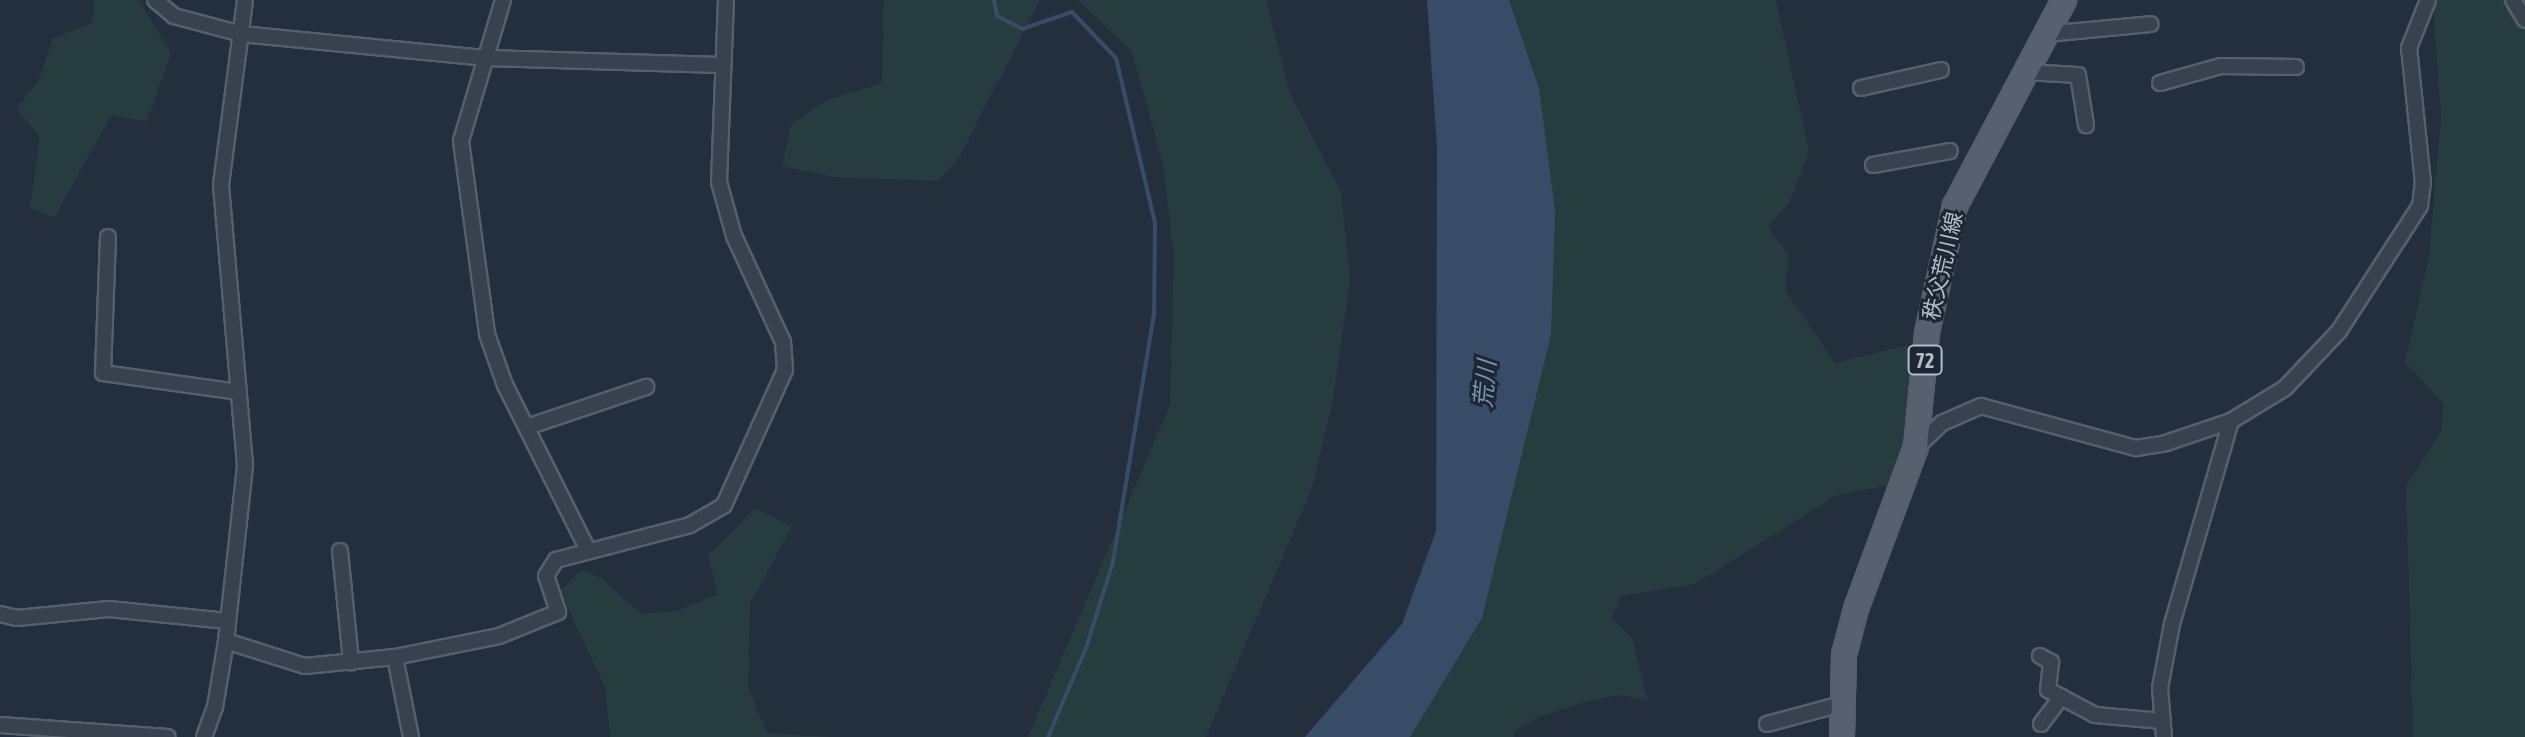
<!DOCTYPE html>
<meta charset="utf-8">
<style>
body{margin:0}
#map{position:relative;width:2525px;height:737px;overflow:hidden;background:#242f3e;font-family:"Asap Condensed","Noto Sans JP",sans-serif}
div>[style]{position:absolute}
.green>*{inset:0;background:#263c3f}
.water>*{inset:0;background:#394c67}
.stream>*{height:4px;margin:-2px;padding:0 2px;transform-origin:2px;border-radius:2px;background:#394c67}
.roads{filter:drop-shadow(2px 0 #565f6c) drop-shadow(-2px 0 #565f6c) drop-shadow(0 2px #565f6c) drop-shadow(0 -2px #565f6c)}
.minor>*{height:14px;margin:-7px;padding:0 7px;transform-origin:7px;border-radius:7px;background:#38414e}
.primary>*{height:22px;margin:-11px;padding:0 11px;transform-origin:11px;border-radius:11px;background:#56606e}
span{translate:-50% -50%;white-space:nowrap;text-align:center;line-height:1.15;-webkit-text-stroke:6px #1d2633;paint-order:stroke}
.shield-label span{padding:2px 6px;background:#1d2633;border:2px solid;border-radius:6px;-webkit-text-stroke-width:0}
.shield-label{font-size:20px;color:#b4bcc9;font-weight:700}
.street-label{font-size:22px;color:#b4bcc9}
.water-label{font-size:24px;color:#7c92b1;font-style:italic}
</style>
<div id="map">
<div class="green">
<div style="clip-path:polygon(95px 0,139px 0,171px 54px,147px 121px,111px 116px,54px 218px,30px 208px,40px 137px,17px 109px,40px 77px,53px 38px,92px 23px)"></div>
<div style="clip-path:polygon(884px 0,1040px 0,960px 156px,939px 181px,833px 177px,782px 166px,791px 124px,827px 100px,882px 83px)"></div>
<div style="clip-path:polygon(1078px 0,1266px 0,1289px 91px,1341px 192px,1350px 281px,1332px 406px,1312px 488px,1206px 737px,1028px 737px,1170px 405px,1174px 257px,1163px 164px,1132px 52px)"></div>
<div style="clip-path:polygon(1509px 0,1776px 0,1809px 151px,1790px 202px,1768px 227px,1789px 256px,1785px 290px,1835px 363px,1909px 345px,1917px 370px,1895px 484px,1837px 495px,1695px 584px,1621px 596px,1612px 618px,1632px 638px,1647px 700px,1618px 695px,1584px 702px,1539px 717px,1514px 731px,1514px 737px,1410px 737px,1482px 618px,1551px 335px,1539px 88px)"></div>
<div style="clip-path:polygon(2433px 0,2525px 0,2525px 737px,2413px 737px,2406px 486px,2441px 432px,2443px 403px,2405px 362px,2429px 257px,2441px 118px)"></div>
<div style="clip-path:polygon(755px 508px,792px 527px,750px 604px,748px 686px,767px 733px,832px 737px,610px 737px,605px 687px,560px 591px,581px 570px,601px 578px,642px 614px,677px 611px,718px 594px,708px 556px)"></div>
</div>
<div class="water">
<div style="clip-path:polygon(1427px 0,1509px 0,1539px 88px,1555px 211px,1551px 335px,1482px 618px,1410px 737px,1305px 737px,1402px 624px,1436px 531px,1437px 147px)"></div>
</div>
<div class="stream">
<div style="left:994px;top:0;width:16px;rotate:79deg"></div>
<div style="left:997px;top:16px;width:28px;rotate:27deg"></div>
<div style="left:1022px;top:29px;width:53px;rotate:-18.8deg"></div>
<div style="left:1072px;top:12px;width:64px;rotate:46.3deg"></div>
<div style="left:1116px;top:58px;width:170px;rotate:76.7deg"></div>
<div style="left:1155px;top:223px;width:91px;rotate:90.6deg"></div>
<div style="left:1154px;top:314px;width:251px;rotate:99.4deg"></div>
<div style="left:1113px;top:562px;width:90px;rotate:107.4deg"></div>
<div style="left:1086px;top:648px;width:97px;rotate:113.1deg"></div>
</div>
<div class="roads">
<div class="minor">
<div style="left:155px;top:0;width:25px;rotate:40deg"></div>
<div style="left:174px;top:16px;width:69px;rotate:15deg"></div>
<div style="left:241px;top:34px;width:247px;rotate:5.6deg"></div>
<div style="left:487px;top:58px;width:235px;rotate:1.7deg"></div>
<div style="left:503px;top:0;width:147px;rotate:106.6deg"></div>
<div style="left:461px;top:141px;width:195px;rotate:82.3deg"></div>
<div style="left:487px;top:334px;width:54px;rotate:70.6deg"></div>
<div style="left:505px;top:385px;width:182px;rotate:63.3deg"></div>
<div style="left:2513px;top:0;width:23px;rotate:59deg"></div>
<div style="left:2046px;top:34px;width:105px;rotate:-5.4deg"></div>
<div style="left:2025px;top:72px;width:53px;rotate:3.2deg"></div>
<div style="left:2078px;top:75px;width:51px;rotate:80.9deg"></div>
<div style="left:2160px;top:83px;width:63px;rotate:-15.6deg"></div>
<div style="left:2221px;top:66px;width:75px;rotate:0.8deg"></div>
<div style="left:1861px;top:88px;width:82px;rotate:-12.7deg"></div>
<div style="left:1873px;top:165px;width:78px;rotate:-10.3deg"></div>
<div style="left:108px;top:237px;width:136px;rotate:92.1deg"></div>
<div style="left:103px;top:373px;width:136px;rotate:8deg"></div>
<div style="left:527px;top:427px;width:126px;rotate:-18.6deg"></div>
<div style="left:1917px;top:447px;width:35px;rotate:-44deg"></div>
<div style="left:1942px;top:423px;width:43px;rotate:-23.6deg"></div>
<div style="left:1981px;top:406px;width:161px;rotate:15.2deg"></div>
<div style="left:2136px;top:448px;width:30px;rotate:-9deg"></div>
<div style="left:2166px;top:443px;width:69px;rotate:-18.7deg"></div>
<div style="left:2231px;top:421px;width:63px;rotate:-31.4deg"></div>
<div style="left:2285px;top:388px;width:79px;rotate:-46.5deg"></div>
<div style="left:2339px;top:331px;width:149px;rotate:-57.1deg"></div>
<div style="left:2420px;top:206px;width:23px;rotate:-83deg"></div>
<div style="left:2423px;top:183px;width:136px;rotate:-95.9deg"></div>
<div style="left:2409px;top:48px;width:52px;rotate:-68.4deg"></div>
<div style="left:340px;top:551px;width:112px;rotate:84.3deg"></div>
<div style="left:0;top:614px;width:17px;rotate:13deg"></div>
<div style="left:17px;top:618px;width:92px;rotate:-5.6deg"></div>
<div style="left:109px;top:609px;width:119px;rotate:5.8deg"></div>
<div style="left:226px;top:641px;width:83px;rotate:17.6deg"></div>
<div style="left:305px;top:666px;width:90px;rotate:-5.7deg"></div>
<div style="left:395px;top:657px;width:106px;rotate:-11.4deg"></div>
<div style="left:499px;top:636px;width:64px;rotate:-22.1deg"></div>
<div style="left:558px;top:612px;width:38px;rotate:-108deg"></div>
<div style="left:546px;top:576px;width:19px;rotate:-58deg"></div>
<div style="left:556px;top:560px;width:138px;rotate:-14.6deg"></div>
<div style="left:690px;top:525px;width:39px;rotate:-30deg"></div>
<div style="left:724px;top:505px;width:148px;rotate:-65.7deg"></div>
<div style="left:785px;top:370px;width:28px;rotate:-94deg"></div>
<div style="left:783px;top:342px;width:117px;rotate:-114.8deg"></div>
<div style="left:734px;top:236px;width:56px;rotate:-105.5deg"></div>
<div style="left:719px;top:182px;width:182px;rotate:-87.8deg"></div>
<div style="left:2040px;top:656px;width:13px;rotate:29deg"></div>
<div style="left:2051px;top:662px;width:28px;rotate:96deg"></div>
<div style="left:2048px;top:690px;width:53px;rotate:28deg"></div>
<div style="left:2095px;top:715px;width:68px;rotate:5deg"></div>
<div style="left:395px;top:657px;width:82px;rotate:78.7deg"></div>
<div style="left:1767px;top:724px;width:77px;rotate:-15.1deg"></div>
<div style="left:2041px;top:724px;width:34px;rotate:-53deg"></div>
<div style="left:0;top:725px;width:168px;rotate:4.1deg"></div>
<div style="left:204px;top:737px;width:32px;rotate:-70deg"></div>
<div style="left:215px;top:707px;width:67px;rotate:-80.5deg"></div>
<div style="left:226px;top:641px;width:177px;rotate:-83.8deg"></div>
<div style="left:245px;top:465px;width:281px;rotate:-94.9deg"></div>
<div style="left:221px;top:185px;width:187px;rotate:-82.6deg"></div>
<div style="left:2164px;top:737px;width:49px;rotate:-94.7deg"></div>
<div style="left:2160px;top:688px;width:65px;rotate:-79.4deg"></div>
<div style="left:2172px;top:624px;width:211px;rotate:-73.8deg"></div>
</div>
<div class="primary">
<div style="left:1842px;top:737px;width:82px;rotate:-88.6deg"></div>
<div style="left:1844px;top:655px;width:48px;rotate:-75.4deg"></div>
<div style="left:1856px;top:609px;width:173px;rotate:-69.7deg"></div>
<div style="left:1916px;top:447px;width:115px;rotate:-84.5deg"></div>
<div style="left:1927px;top:333px;width:130px;rotate:-77.6deg"></div>
<div style="left:1955px;top:206px;width:233px;rotate:-62.1deg"></div>
</div>
</div>
<div class="shield-label">
<span style="left:1925px;top:360px">72</span>
</div>
<div class="street-label">
<span style="left:1943px;top:266px;rotate:-77deg">秩父荒川線</span>
</div>
<div class="water-label">
<span style="left:1485px;top:384px;rotate:-85deg">荒川</span>
</div>
</div>
